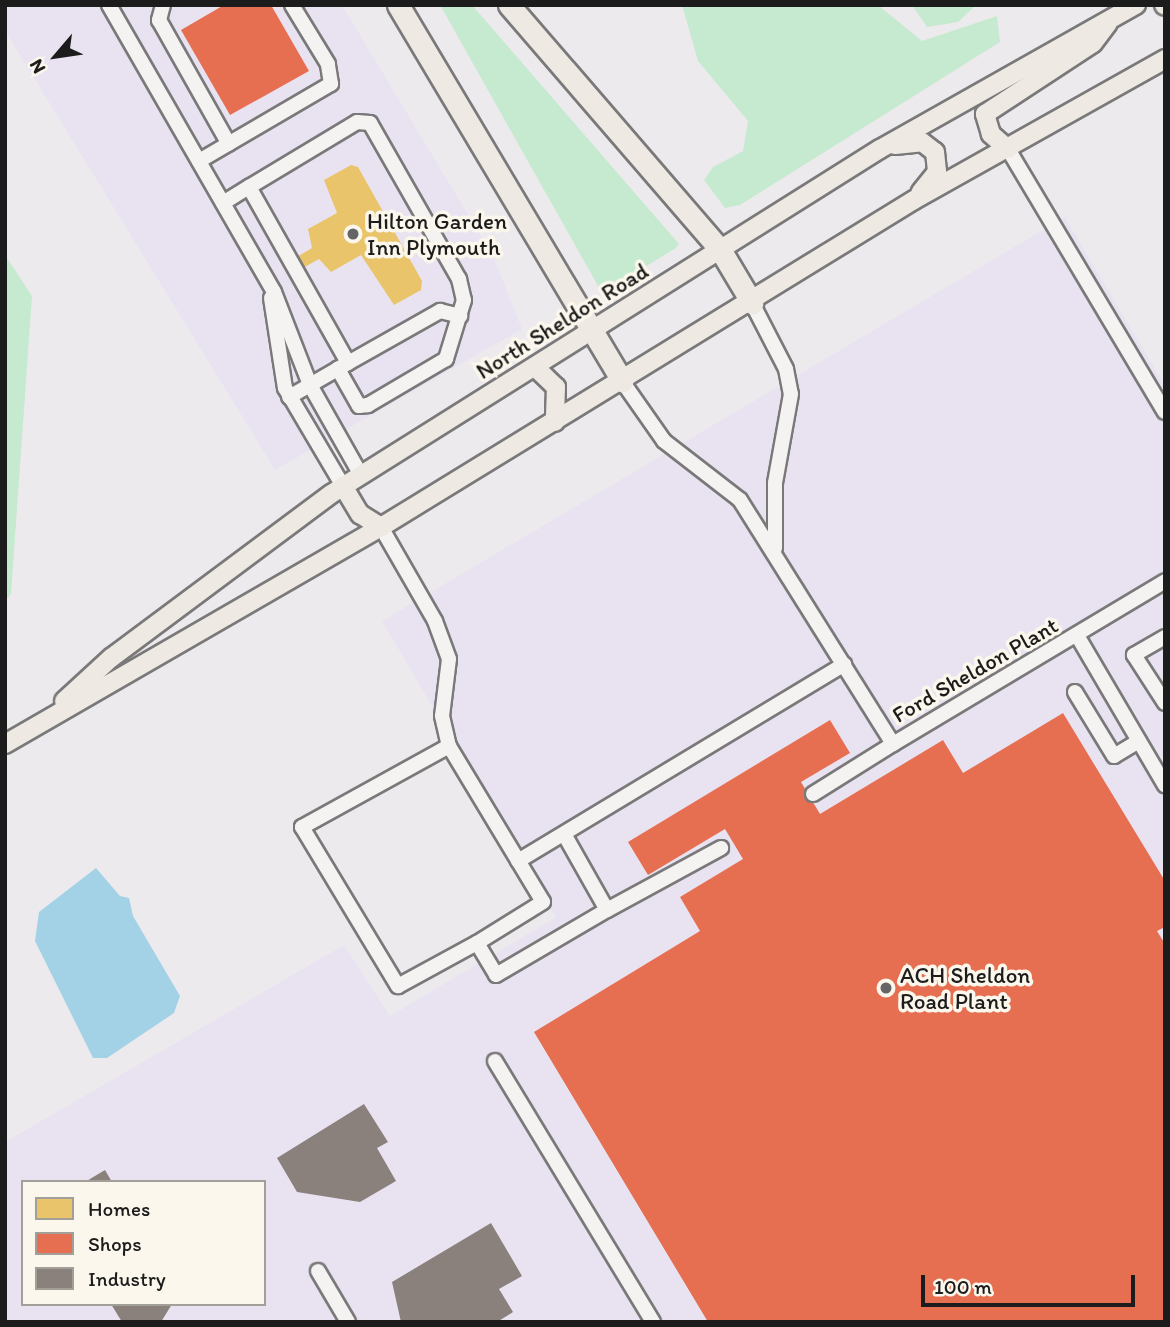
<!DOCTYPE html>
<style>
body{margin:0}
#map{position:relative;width:1170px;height:1327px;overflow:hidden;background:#edeaee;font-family:Itim,sans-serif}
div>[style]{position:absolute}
.built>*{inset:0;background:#e9e3f1}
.green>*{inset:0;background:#c6eacf}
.water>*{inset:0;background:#a3d2e7}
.homes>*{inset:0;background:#e9c46a}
.shops>*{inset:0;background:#e76f51}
.industry>*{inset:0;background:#8a817c}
.roads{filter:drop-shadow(2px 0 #7a797a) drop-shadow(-2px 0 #7a797a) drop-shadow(0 2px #7a797a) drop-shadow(0 -2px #7a797a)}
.minor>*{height:14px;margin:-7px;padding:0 7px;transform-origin:7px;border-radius:7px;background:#f5f3f1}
.major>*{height:18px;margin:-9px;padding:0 9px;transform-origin:9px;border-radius:9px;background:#eee9e2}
.highway>*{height:21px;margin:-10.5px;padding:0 10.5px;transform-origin:10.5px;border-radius:10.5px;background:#eee9e2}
.dots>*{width:19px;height:19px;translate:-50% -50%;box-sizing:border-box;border:4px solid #fbf7ec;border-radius:50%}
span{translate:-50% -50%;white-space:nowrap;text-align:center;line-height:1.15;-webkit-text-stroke:7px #fbf7ec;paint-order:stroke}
.poi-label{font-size:23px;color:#1c1c1c}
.left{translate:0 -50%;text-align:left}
.street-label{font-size:23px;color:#1c1c1c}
.frame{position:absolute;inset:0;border:7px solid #1c1c1c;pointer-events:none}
.legend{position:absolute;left:21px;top:1180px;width:245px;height:126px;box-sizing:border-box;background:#fbf7ec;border:2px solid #a29f99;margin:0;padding:9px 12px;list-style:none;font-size:21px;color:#1c1c1c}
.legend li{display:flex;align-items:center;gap:14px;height:35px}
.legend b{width:35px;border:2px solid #a29f99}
.north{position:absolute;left:21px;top:21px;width:70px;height:70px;-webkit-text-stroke:5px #fbf7ec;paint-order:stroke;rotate:241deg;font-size:19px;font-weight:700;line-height:28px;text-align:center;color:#1c1c1c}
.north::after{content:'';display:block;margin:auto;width:24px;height:32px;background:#1c1c1c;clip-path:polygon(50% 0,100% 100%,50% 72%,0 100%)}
.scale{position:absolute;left:921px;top:1275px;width:214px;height:32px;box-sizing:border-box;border:4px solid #1c1c1c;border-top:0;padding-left:9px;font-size:21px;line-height:24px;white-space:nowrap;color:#1c1c1c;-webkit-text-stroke:5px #fbf7ec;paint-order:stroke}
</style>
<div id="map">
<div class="built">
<div style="clip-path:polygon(5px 5px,342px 5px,494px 258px,522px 329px,275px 470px,5px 31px)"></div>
<div style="clip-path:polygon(evenodd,1065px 217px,1165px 386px,1165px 1322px,5px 1322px,5px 1142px,344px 945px,390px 1016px,556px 917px,382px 621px,1065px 217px,23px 1182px,264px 1182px,264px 1304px,23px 1304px,23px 1182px)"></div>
</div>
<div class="green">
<div style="clip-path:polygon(440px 5px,472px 5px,679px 244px,676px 248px,602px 293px)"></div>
<div style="clip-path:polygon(682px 5px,878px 5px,922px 41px,997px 16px,1000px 42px,740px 205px,725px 208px,704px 180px,713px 167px,743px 151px,748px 121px,698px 61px)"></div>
<div style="clip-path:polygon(912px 5px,976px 5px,958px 22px,927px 27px)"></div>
<div style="clip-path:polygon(5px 255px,32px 296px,11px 594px,5px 601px)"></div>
</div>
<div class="water">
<div style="clip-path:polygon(96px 868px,120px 896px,129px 898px,133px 916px,180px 996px,174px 1013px,107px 1058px,93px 1058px,35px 941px,39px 912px)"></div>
</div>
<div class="homes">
<div style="clip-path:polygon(351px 165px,358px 167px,422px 281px,421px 290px,394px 305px,361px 255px,331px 272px,319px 259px,301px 269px,295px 258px,312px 248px,308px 229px,337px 213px,324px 180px)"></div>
</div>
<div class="shops">
<div style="clip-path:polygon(224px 5px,271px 5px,309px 71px,230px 115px,181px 30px)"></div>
<div style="clip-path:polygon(1063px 713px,1165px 881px,1165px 927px,1157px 931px,1165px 944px,1165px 1322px,708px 1322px,534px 1032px,700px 931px,680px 897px,743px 859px,725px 829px,648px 875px,628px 842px,830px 720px,850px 753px,801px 782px,820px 814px,943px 740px,963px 773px)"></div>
</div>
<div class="industry">
<div style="clip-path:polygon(364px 1104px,388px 1142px,377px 1148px,396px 1181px,360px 1202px,297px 1192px,277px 1158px)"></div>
<div style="clip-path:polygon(105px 1170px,112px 1182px,85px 1182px)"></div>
<div style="clip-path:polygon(491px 1223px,522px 1276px,499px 1289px,513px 1312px,497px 1322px,401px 1322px,392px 1282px)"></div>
<div style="clip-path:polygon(111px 1304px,172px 1304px,161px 1322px,122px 1322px)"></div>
</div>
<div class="roads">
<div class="minor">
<div style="left:109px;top:5px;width:331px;rotate:60.1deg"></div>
<div style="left:274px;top:292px;width:100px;rotate:68.8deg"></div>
<div style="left:310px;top:385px;width:103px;rotate:60.5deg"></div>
<div style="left:163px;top:5px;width:16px;rotate:105deg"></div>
<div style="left:159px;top:20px;width:142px;rotate:60.6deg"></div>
<div style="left:1008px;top:149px;width:306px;rotate:59.2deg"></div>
<div style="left:199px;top:161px;width:153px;rotate:-30.3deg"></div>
<div style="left:331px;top:84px;width:20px;rotate:-99deg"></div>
<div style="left:328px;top:64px;width:69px;rotate:-121.4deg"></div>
<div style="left:249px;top:187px;width:126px;rotate:-31deg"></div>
<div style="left:357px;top:122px;width:13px;rotate:4deg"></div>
<div style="left:370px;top:123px;width:180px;rotate:60.3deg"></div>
<div style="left:459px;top:279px;width:22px;rotate:77deg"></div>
<div style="left:464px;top:300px;width:62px;rotate:107deg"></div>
<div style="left:446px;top:359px;width:91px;rotate:149.5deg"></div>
<div style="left:368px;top:405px;width:9px;rotate:174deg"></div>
<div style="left:359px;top:406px;width:43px;rotate:-119.6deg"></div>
<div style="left:223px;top:203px;width:31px;rotate:-32deg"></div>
<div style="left:249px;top:187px;width:202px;rotate:60.6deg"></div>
<div style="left:348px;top:363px;width:68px;rotate:150deg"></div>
<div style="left:271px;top:298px;width:91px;rotate:81.2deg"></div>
<div style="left:285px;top:388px;width:114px;rotate:59.4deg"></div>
<div style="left:752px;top:303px;width:74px;rotate:62.7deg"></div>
<div style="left:786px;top:369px;width:25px;rotate:79deg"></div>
<div style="left:791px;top:394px;width:90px;rotate:100.2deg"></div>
<div style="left:775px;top:483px;width:65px;rotate:90deg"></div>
<div style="left:348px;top:363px;width:106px;rotate:-29.5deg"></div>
<div style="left:440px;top:311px;width:21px;rotate:14deg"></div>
<div style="left:622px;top:381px;width:73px;rotate:55deg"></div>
<div style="left:664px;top:441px;width:96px;rotate:37.8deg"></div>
<div style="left:740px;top:500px;width:288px;rotate:57.9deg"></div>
<div style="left:893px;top:744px;width:317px;rotate:-30.9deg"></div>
<div style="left:381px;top:527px;width:108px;rotate:60.1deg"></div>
<div style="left:435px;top:621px;width:40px;rotate:69.8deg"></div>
<div style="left:449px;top:659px;width:57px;rotate:97deg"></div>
<div style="left:442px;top:716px;width:31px;rotate:77deg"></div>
<div style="left:449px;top:746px;width:182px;rotate:58.9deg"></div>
<div style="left:543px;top:902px;width:78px;rotate:148.2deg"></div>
<div style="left:477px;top:943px;width:37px;rotate:59deg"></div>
<div style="left:496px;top:975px;width:129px;rotate:-30.4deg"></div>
<div style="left:607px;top:910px;width:87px;rotate:-119.5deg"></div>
<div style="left:1078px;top:637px;width:172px;rotate:59.6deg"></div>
<div style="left:1165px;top:637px;width:36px;rotate:150deg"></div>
<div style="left:1134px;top:655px;width:57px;rotate:57.1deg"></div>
<div style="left:1075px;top:692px;width:75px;rotate:58.6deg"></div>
<div style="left:1114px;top:756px;width:29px;rotate:-31deg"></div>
<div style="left:449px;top:746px;width:168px;rotate:151.1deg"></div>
<div style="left:302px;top:827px;width:186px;rotate:58.9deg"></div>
<div style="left:398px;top:986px;width:90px;rotate:-28.6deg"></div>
<div style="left:813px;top:794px;width:94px;rotate:-32deg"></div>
<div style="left:518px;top:861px;width:381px;rotate:-31.1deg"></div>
<div style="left:607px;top:910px;width:130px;rotate:-28.5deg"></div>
<div style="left:495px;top:1061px;width:305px;rotate:58.8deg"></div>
<div style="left:318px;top:1271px;width:59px;rotate:59.5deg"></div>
</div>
<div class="major">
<div style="left:1164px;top:5px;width:1px;rotate:45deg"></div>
<div style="left:895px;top:145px;width:27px;rotate:-6deg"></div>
<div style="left:922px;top:142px;width:16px;rotate:38deg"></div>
<div style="left:935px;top:152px;width:20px;rotate:84deg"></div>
<div style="left:937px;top:172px;width:26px;rotate:129deg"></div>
<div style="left:1008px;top:149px;width:23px;rotate:-139deg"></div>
<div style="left:991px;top:134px;width:21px;rotate:-107deg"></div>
<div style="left:985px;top:114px;width:129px;rotate:-33.3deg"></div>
<div style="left:1093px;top:43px;width:25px;rotate:-53deg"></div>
<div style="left:535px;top:367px;width:29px;rotate:44deg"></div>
<div style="left:556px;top:387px;width:35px;rotate:92deg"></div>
<div style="left:343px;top:486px;width:33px;rotate:59deg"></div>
<div style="left:360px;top:514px;width:25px;rotate:32deg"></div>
<div style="left:64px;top:701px;width:64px;rotate:-42.5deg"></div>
<div style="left:111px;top:658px;width:274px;rotate:-36.7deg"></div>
<div style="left:331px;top:494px;width:648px;rotate:-32.15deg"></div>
<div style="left:880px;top:149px;width:294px;rotate:-29.4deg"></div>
<div style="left:5px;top:744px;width:434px;rotate:-30deg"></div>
<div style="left:381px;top:527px;width:625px;rotate:-31.53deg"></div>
<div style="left:914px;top:200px;width:288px;rotate:-29.3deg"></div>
</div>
<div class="highway">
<div style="left:398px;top:5px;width:438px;rotate:59.2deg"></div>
<div style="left:509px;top:5px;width:325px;rotate:49.2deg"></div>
<div style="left:721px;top:251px;width:61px;rotate:59.2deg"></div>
</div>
</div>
<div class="dots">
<div style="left:353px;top:234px;background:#656466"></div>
<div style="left:886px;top:988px;background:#656466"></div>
</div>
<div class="poi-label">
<span class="left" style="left:367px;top:234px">Hilton Garden<br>Inn Plymouth</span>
<span class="left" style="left:900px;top:988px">ACH Sheldon<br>Road Plant</span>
</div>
<div class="street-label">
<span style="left:562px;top:321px;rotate:-32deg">North Sheldon Road</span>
<span style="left:975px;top:670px;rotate:-30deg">Ford Sheldon Plant</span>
</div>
<div class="frame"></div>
<ul class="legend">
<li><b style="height:19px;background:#e9c46a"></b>Homes</li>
<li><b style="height:19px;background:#e76f51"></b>Shops</li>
<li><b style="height:19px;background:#8a817c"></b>Industry</li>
</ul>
<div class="north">N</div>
<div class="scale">100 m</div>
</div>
